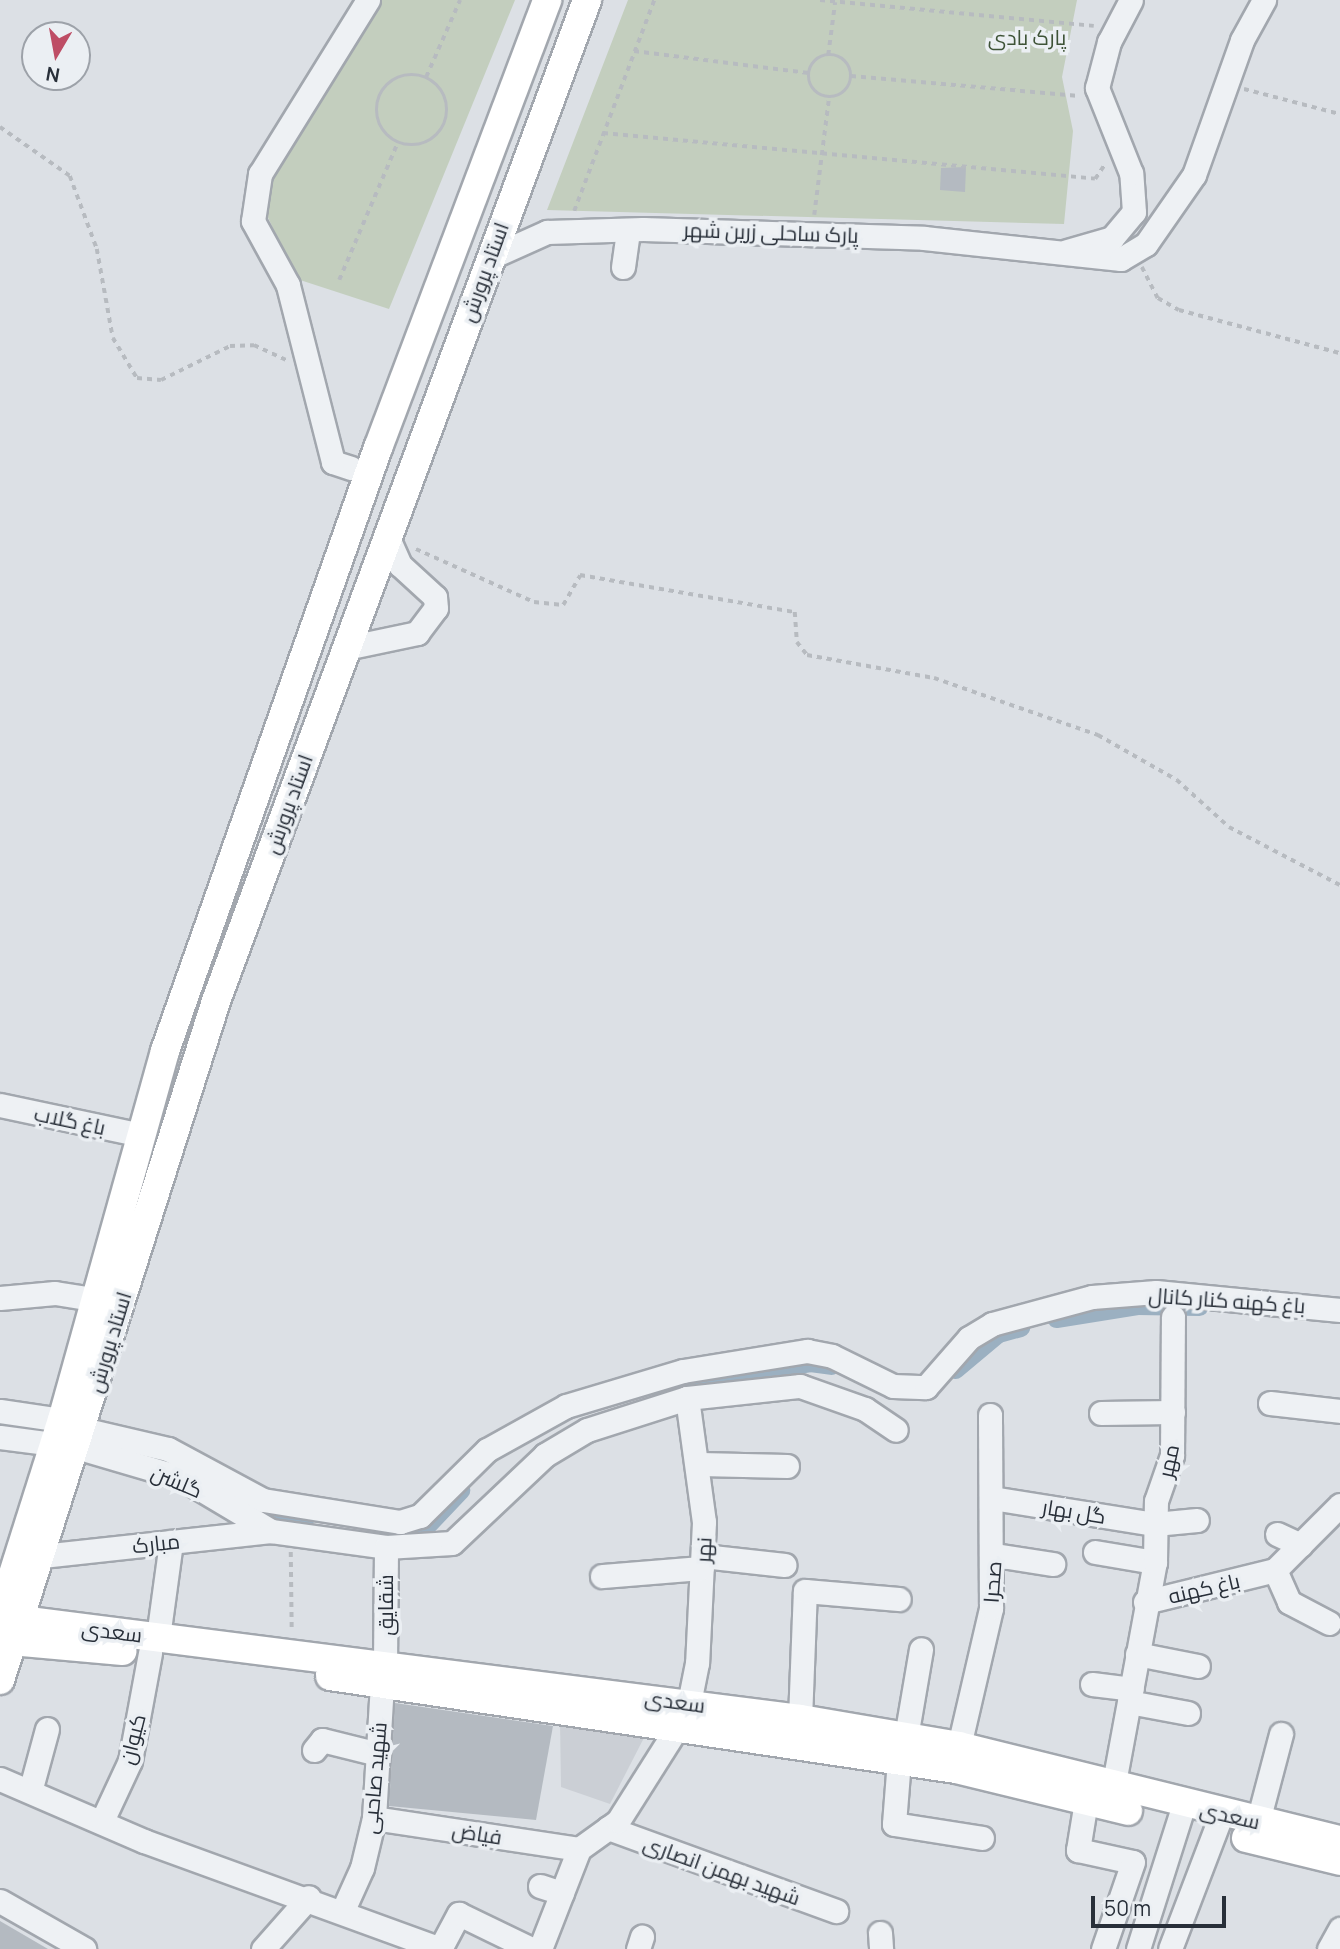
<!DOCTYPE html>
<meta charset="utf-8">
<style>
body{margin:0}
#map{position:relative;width:1340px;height:1949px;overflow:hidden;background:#dce0e5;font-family:Manrope,Cairo,sans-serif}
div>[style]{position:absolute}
.built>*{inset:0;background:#cbcfd5}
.green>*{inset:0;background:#c3cebe}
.canal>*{height:19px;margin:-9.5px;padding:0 9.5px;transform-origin:9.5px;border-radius:9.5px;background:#9bb0c1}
.building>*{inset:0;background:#b4bac1}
.path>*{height:3.5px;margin-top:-1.75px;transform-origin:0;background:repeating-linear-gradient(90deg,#b7bbc0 0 5px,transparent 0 10px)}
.path>.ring{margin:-1.75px;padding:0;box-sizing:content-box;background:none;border:3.5px solid #b7bbc0;border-radius:50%}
.roads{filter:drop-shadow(2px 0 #a2a7ae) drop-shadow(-2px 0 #a2a7ae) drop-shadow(0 2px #a2a7ae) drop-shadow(0 -2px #a2a7ae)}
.minor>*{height:23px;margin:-11.5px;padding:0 11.5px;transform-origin:11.5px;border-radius:11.5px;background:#eef1f4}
.major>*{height:28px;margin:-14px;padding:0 14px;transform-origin:14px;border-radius:14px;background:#fff}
span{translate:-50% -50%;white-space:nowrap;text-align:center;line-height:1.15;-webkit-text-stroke:7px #ebeff3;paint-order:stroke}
.park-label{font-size:21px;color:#3e5337}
.street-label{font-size:21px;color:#282f39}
.north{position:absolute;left:21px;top:21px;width:70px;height:70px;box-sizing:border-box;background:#ebeff3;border:2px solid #9da2a9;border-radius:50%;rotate:190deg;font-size:19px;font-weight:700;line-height:28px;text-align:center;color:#282f39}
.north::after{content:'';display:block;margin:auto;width:24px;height:32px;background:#be4d65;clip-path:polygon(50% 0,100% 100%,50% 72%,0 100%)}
.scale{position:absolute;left:1091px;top:1896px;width:135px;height:32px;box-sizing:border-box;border:4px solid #282f39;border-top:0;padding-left:9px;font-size:21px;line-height:24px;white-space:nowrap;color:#282f39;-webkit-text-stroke:5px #ebeff3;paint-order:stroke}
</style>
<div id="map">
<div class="built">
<div style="clip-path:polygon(560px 1721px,648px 1730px,610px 1804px,561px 1787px)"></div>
</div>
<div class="green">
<div style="clip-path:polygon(379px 0,515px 0,389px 309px,297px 279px,263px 207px,272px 167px)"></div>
<div style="clip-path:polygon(628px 0,1077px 0,1062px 77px,1073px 131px,1064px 224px,547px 210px)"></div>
</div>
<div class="canal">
<div style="left:1056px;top:1318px;width:82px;rotate:-9.1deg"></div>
<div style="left:1137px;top:1305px;width:62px;rotate:0.9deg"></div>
<div style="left:955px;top:1369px;width:56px;rotate:-39.9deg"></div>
<div style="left:998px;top:1333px;width:23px;rotate:-15deg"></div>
<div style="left:658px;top:1388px;width:154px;rotate:-9.7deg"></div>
<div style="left:810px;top:1362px;width:21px;rotate:8deg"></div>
<div style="left:0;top:1426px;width:46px;rotate:3.7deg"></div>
<div style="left:241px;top:1501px;width:24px;rotate:30deg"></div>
<div style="left:262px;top:1513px;width:44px;rotate:3.9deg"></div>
<div style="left:401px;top:1531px;width:25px;rotate:-11deg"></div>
<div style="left:426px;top:1526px;width:50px;rotate:-46.6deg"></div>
</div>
<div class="building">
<div style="clip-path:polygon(966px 167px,965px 192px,940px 190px,941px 168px)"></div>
<div style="clip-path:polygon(395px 1703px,553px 1726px,536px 1820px,389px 1806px)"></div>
<div style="clip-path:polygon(0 1921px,48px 1949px,0 1949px)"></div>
</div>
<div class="path">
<div style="left:820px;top:0;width:275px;rotate:5.4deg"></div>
<div style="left:634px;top:51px;width:176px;rotate:7.2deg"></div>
<div style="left:828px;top:55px;width:53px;rotate:-82.5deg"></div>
<div class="ring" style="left:809px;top:55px;width:38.5px;height:38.5px"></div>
<div class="ring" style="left:377px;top:75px;width:66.5px;height:66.5px"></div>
<div style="left:851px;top:76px;width:229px;rotate:5deg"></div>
<div style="left:426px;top:77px;width:84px;rotate:-66.2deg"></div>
<div style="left:1244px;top:89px;width:99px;rotate:14.6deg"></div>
<div style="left:0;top:127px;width:85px;rotate:35deg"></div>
<div style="left:70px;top:176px;width:78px;rotate:69.7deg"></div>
<div style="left:97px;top:249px;width:90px;rotate:79.8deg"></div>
<div style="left:113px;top:338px;width:47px;rotate:59deg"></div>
<div style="left:137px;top:378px;width:24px;rotate:5deg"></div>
<div style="left:161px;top:380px;width:77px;rotate:-26.2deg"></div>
<div style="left:230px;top:346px;width:24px;rotate:-2deg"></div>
<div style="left:254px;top:345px;width:38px;rotate:25deg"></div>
<div style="left:603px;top:133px;width:494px;rotate:5.3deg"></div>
<div style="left:1095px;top:179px;width:18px;rotate:-56deg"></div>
<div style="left:574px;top:211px;width:226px;rotate:-69.2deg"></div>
<div style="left:814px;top:215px;width:119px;rotate:-82.8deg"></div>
<div style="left:1142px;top:267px;width:35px;rotate:63deg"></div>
<div style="left:1158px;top:298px;width:24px;rotate:30deg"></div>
<div style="left:1179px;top:310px;width:167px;rotate:15deg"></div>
<div style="left:339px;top:280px;width:150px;rotate:-66.9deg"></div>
<div style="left:416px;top:549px;width:129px;rotate:24.2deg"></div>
<div style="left:534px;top:602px;width:29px;rotate:6deg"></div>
<div style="left:563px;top:605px;width:34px;rotate:-60deg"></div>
<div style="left:580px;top:575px;width:218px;rotate:9.8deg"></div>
<div style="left:795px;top:612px;width:30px;rotate:86deg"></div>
<div style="left:797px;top:642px;width:16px;rotate:52deg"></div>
<div style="left:807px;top:655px;width:129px;rotate:10.3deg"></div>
<div style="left:934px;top:678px;width:174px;rotate:19.2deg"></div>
<div style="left:1098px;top:735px;width:91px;rotate:29.7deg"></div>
<div style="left:1177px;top:780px;width:70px;rotate:42.1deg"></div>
<div style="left:1229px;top:827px;width:125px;rotate:27.6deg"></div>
<div style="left:291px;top:1552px;width:79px;rotate:89.3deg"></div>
</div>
<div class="roads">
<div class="minor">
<div style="left:1067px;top:251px;width:47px;rotate:-16.1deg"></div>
<div style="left:1112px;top:238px;width:34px;rotate:-50deg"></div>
<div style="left:1134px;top:212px;width:39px;rotate:-94deg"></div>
<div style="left:1131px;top:173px;width:92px;rotate:-111.8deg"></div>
<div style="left:1097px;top:88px;width:48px;rotate:-75.4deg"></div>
<div style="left:1109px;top:42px;width:47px;rotate:-62.4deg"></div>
<div style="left:489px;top:258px;width:64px;rotate:-24.1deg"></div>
<div style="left:547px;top:232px;width:96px;rotate:-1.8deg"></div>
<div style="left:643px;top:229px;width:281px;rotate:1.8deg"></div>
<div style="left:924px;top:238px;width:198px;rotate:6.1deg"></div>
<div style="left:1121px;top:259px;width:29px;rotate:-31deg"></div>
<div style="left:1146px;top:244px;width:84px;rotate:-55.2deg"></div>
<div style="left:1194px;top:175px;width:143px;rotate:-70.4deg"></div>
<div style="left:1242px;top:40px;width:46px;rotate:-61.2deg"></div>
<div style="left:623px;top:267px;width:37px;rotate:-82deg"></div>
<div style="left:351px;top:468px;width:19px;rotate:-162deg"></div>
<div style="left:333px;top:462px;width:183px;rotate:-104.3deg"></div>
<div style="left:288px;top:285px;width:73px;rotate:-118.7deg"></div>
<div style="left:253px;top:221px;width:48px;rotate:-81.5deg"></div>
<div style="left:260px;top:174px;width:205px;rotate:-58.2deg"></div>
<div style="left:346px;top:648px;width:73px;rotate:-11.9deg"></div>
<div style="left:417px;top:633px;width:31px;rotate:-53deg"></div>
<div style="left:436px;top:608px;width:11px;rotate:-95deg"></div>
<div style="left:435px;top:597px;width:47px;rotate:-137.6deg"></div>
<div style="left:400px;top:565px;width:32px;rotate:-114deg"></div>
<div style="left:0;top:1105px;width:144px;rotate:12deg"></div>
<div style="left:0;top:1298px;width:55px;rotate:-5.2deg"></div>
<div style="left:55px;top:1293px;width:39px;rotate:9deg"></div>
<div style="left:687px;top:1398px;width:125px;rotate:82.2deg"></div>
<div style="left:704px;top:1522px;width:141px;rotate:92.8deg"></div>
<div style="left:697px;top:1663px;width:41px;rotate:101.3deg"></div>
<div style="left:1270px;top:1403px;width:70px;rotate:6.5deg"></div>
<div style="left:0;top:1411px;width:63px;rotate:8.3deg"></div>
<div style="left:1101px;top:1413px;width:72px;rotate:-0.8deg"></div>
<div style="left:82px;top:1429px;width:88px;rotate:13.1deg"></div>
<div style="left:168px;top:1449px;width:108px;rotate:28.2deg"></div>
<div style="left:263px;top:1500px;width:139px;rotate:9.1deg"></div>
<div style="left:400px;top:1522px;width:21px;rotate:-17deg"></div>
<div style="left:420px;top:1516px;width:94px;rotate:-44.6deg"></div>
<div style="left:487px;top:1450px;width:90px;rotate:-29.1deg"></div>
<div style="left:566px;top:1406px;width:122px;rotate:-16.7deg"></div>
<div style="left:683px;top:1371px;width:126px;rotate:-9.2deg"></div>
<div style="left:807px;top:1351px;width:25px;rotate:11deg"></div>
<div style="left:832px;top:1356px;width:68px;rotate:26.2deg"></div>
<div style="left:893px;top:1386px;width:33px;rotate:2deg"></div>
<div style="left:926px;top:1387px;width:65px;rotate:-48.7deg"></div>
<div style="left:969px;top:1338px;width:27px;rotate:-31deg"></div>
<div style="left:992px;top:1324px;width:104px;rotate:-15.1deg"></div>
<div style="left:1092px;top:1297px;width:64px;rotate:-4.5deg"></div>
<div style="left:1156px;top:1292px;width:185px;rotate:5.6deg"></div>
<div style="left:0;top:1437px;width:53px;rotate:7.5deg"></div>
<div style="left:76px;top:1447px;width:110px;rotate:16.3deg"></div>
<div style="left:182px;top:1478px;width:104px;rotate:30.8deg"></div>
<div style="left:700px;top:1464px;width:87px;rotate:1.3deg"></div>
<div style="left:992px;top:1498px;width:165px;rotate:9.1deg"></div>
<div style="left:1155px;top:1524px;width:42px;rotate:-5.4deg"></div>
<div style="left:1277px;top:1534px;width:26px;rotate:25deg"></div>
<div style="left:1095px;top:1552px;width:61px;rotate:9.5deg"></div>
<div style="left:995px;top:1555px;width:59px;rotate:8.8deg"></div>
<div style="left:42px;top:1556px;width:230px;rotate:-6.2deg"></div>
<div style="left:271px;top:1531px;width:116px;rotate:7.9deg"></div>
<div style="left:386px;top:1547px;width:66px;rotate:-3.5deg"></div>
<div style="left:452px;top:1543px;width:128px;rotate:-43.4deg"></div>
<div style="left:545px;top:1455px;width:49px;rotate:-30.8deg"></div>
<div style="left:587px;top:1430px;width:105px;rotate:-17.7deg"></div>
<div style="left:687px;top:1398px;width:114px;rotate:-6.1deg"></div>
<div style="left:800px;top:1386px;width:69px;rotate:19.5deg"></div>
<div style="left:865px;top:1409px;width:37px;rotate:34deg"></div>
<div style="left:703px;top:1556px;width:82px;rotate:6.3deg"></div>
<div style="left:1275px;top:1570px;width:35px;rotate:66deg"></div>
<div style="left:1289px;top:1602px;width:45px;rotate:27.7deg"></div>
<div style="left:602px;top:1576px;width:100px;rotate:-4.6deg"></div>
<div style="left:1145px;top:1602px;width:134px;rotate:-13.8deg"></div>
<div style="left:1275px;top:1570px;width:92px;rotate:-45deg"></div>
<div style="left:158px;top:1637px;width:96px;rotate:-82.2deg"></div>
<div style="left:1137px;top:1654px;width:62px;rotate:11.1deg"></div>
<div style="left:385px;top:1664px;width:117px;rotate:-89.5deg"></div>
<div style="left:1092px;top:1684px;width:40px;rotate:7.1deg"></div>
<div style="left:1129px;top:1702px;width:60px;rotate:10.6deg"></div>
<div style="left:800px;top:1719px;width:128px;rotate:-87.8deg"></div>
<div style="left:805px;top:1591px;width:94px;rotate:4.9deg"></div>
<div style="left:906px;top:1737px;width:89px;rotate:-80.3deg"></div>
<div style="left:959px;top:1746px;width:142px;rotate:-76.9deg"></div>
<div style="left:991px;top:1608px;width:193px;rotate:-90.3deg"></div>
<div style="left:314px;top:1750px;width:13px;rotate:-51deg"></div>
<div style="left:322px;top:1740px;width:58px;rotate:14deg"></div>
<div style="left:899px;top:1760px;width:64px;rotate:94.5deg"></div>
<div style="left:894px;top:1824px;width:89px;rotate:9deg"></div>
<div style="left:0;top:1779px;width:157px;rotate:23.3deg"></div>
<div style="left:144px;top:1841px;width:315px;rotate:20deg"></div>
<div style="left:31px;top:1788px;width:61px;rotate:-74.8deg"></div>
<div style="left:1113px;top:1788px;width:230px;rotate:-79.5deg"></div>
<div style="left:1155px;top:1562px;width:61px;rotate:-89.1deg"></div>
<div style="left:1156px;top:1501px;width:49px;rotate:-70.8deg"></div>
<div style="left:1172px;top:1455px;width:138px;rotate:-89.6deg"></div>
<div style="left:1086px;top:1801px;width:50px;rotate:99.3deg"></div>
<div style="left:1078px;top:1850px;width:56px;rotate:12.3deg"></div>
<div style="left:1133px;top:1862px;width:92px;rotate:109deg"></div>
<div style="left:374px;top:1818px;width:207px;rotate:8.6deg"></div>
<div style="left:102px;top:1821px;width:66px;rotate:-65deg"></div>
<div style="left:130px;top:1761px;width:110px;rotate:-79.5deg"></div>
<div style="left:1258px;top:1821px;width:90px;rotate:-75.2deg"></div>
<div style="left:608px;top:1828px;width:243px;rotate:20deg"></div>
<div style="left:540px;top:1886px;width:23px;rotate:18deg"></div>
<div style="left:0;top:1901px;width:97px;rotate:29.7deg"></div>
<div style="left:343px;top:1910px;width:46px;rotate:-65.7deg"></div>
<div style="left:362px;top:1868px;width:51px;rotate:-76.5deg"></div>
<div style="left:374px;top:1818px;width:135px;rotate:-86.6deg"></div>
<div style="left:880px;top:1933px;width:16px;rotate:86deg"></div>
<div style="left:263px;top:1949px;width:69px;rotate:-48.5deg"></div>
<div style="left:440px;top:1949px;width:40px;rotate:-62deg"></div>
<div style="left:459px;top:1914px;width:80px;rotate:25.9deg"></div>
<div style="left:540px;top:1949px;width:107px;rotate:-68.7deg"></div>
<div style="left:579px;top:1849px;width:48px;rotate:-35.7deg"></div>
<div style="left:618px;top:1821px;width:112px;rotate:-57.7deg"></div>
<div style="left:638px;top:1949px;width:13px;rotate:-72deg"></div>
<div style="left:1138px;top:1949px;width:152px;rotate:-72.4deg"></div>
<div style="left:1170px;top:1949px;width:146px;rotate:-69.1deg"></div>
<div style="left:1329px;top:1949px;width:23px;rotate:-61deg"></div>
</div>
<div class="major">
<div style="left:0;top:1615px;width:205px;rotate:-72.4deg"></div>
<div style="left:62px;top:1420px;width:383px;rotate:-74.4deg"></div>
<div style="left:165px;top:1051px;width:640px;rotate:-70.55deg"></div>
<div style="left:378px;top:448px;width:479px;rotate:-69.3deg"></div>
<div style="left:5px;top:1618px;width:801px;rotate:7.24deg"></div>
<div style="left:800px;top:1719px;width:161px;rotate:9.6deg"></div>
<div style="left:959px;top:1746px;width:392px;rotate:13.9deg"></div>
<div style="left:0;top:1640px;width:123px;rotate:5.1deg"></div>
<div style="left:330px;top:1676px;width:633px;rotate:8.45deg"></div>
<div style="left:956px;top:1769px;width:177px;rotate:13.7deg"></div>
<div style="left:0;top:1680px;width:713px;rotate:-72.35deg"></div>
<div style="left:216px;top:1001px;width:1068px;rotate:-69.66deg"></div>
<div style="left:1246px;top:1838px;width:97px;rotate:13.7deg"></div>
</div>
</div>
<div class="park-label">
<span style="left:1027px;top:37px">پارک بادی</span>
</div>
<div class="street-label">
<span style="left:771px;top:232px;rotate:2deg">پارک ساحلی زرین شهر</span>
<span style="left:484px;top:272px;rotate:-70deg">استاد پرورش</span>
<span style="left:288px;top:804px;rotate:-70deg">استاد پرورش</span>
<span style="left:70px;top:1120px;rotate:12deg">باغ گلاب</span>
<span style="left:1227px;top:1300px;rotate:4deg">باغ کهنه کنار کانال</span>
<span style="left:109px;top:1342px;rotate:-73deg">استاد پرورش</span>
<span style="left:1168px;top:1461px;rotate:-78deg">مهر</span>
<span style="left:177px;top:1481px;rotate:23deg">گلشن</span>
<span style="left:1074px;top:1511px;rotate:9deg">گل بهار</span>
<span style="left:156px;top:1543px;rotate:-6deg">مبارک</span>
<span style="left:703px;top:1550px;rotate:-87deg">نهر</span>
<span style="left:992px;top:1582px;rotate:-86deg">صحرا</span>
<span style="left:1204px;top:1588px;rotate:-13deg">باغ کهنه</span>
<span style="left:385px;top:1605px;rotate:-90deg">شقایق</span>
<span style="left:112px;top:1631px;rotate:7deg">سعدی</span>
<span style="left:675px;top:1701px;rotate:8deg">سعدی</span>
<span style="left:132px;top:1739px;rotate:-76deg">کیوان</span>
<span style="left:374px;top:1778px;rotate:-85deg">شهید صاحبی</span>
<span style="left:1230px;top:1815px;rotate:13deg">سعدی</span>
<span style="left:477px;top:1833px;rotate:9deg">فیاض</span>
<span style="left:722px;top:1870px;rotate:20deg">شهید بهمن انصاری</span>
</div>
<div class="north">N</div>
<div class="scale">50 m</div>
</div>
